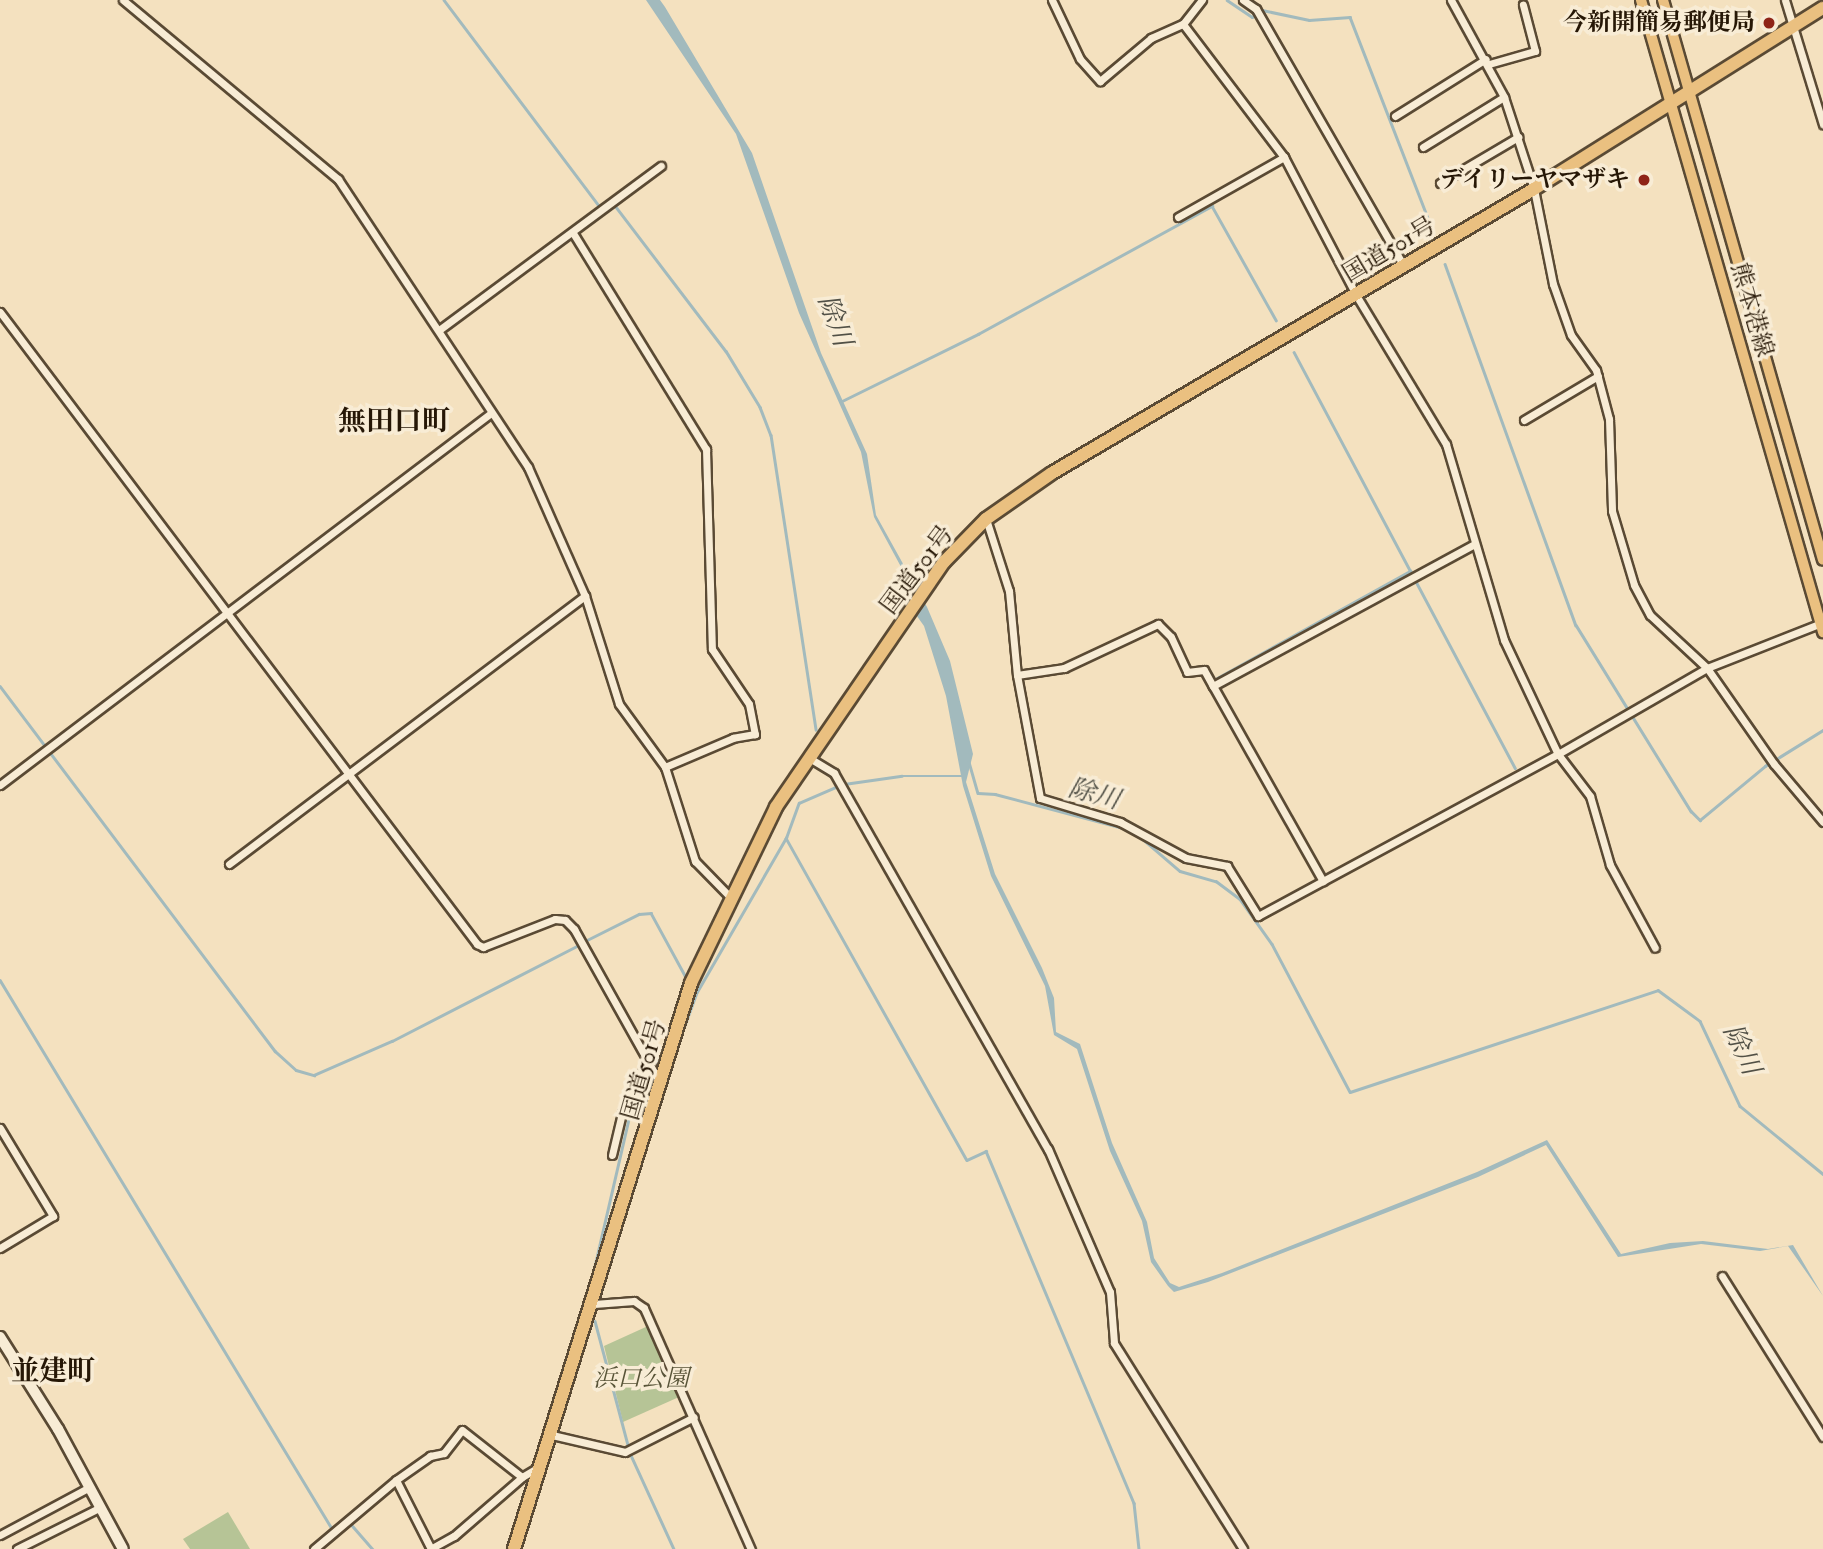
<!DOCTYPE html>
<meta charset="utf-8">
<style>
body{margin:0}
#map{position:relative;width:1823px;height:1549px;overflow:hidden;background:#f4e1bf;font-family:"IM FELL Double Pica","Noto Serif JP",serif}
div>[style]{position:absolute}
.green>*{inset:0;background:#b6c496}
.water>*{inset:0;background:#a2babd}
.stream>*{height:2.5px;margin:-1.25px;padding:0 1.25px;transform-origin:1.25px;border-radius:1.25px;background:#a2babd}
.roads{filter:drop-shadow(2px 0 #5a4a34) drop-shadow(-2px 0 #5a4a34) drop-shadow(0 2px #5a4a34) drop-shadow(0 -2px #5a4a34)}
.street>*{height:7px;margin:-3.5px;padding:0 3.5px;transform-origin:3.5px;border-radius:3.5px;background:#f8ecd5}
.secondary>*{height:10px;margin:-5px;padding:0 5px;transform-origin:5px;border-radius:5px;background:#f8ecd5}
.primary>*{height:10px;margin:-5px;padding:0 5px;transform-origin:5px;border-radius:5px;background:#eac080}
.highway>*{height:12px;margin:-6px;padding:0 6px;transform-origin:6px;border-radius:6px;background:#eac080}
.dots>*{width:19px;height:19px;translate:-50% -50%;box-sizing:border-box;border:4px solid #f8ecd5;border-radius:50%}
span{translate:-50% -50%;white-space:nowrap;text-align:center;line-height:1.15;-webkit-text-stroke:7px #f8ecd5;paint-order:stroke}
.poi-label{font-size:24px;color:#261706;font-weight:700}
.right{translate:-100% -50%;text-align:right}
.street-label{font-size:24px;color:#261706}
.park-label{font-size:24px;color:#585438;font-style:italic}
.water-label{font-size:26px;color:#515046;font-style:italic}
.quarter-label{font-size:28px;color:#261706;font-weight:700}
</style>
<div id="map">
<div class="green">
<div style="clip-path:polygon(648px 1326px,679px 1397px,623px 1422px,604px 1346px)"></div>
<div style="clip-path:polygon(228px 1512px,250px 1549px,190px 1549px,183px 1539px)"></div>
</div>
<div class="water">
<div style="clip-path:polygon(646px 0,660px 0,665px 7px,752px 153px,821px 353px,867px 454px,876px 515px,927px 607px,950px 661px,973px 754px,966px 782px,995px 874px,1042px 968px,1054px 998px,1056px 1032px,1080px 1044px,1112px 1143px,1147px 1222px,1154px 1258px,1170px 1283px,1179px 1287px,1222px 1273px,1477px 1172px,1547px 1140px,1621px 1254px,1670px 1243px,1703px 1241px,1768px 1249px,1793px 1245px,1823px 1296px,1788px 1246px,1760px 1251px,1701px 1244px,1618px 1257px,1546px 1145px,1478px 1177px,1208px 1282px,1174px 1292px,1168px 1286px,1151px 1262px,1142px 1221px,1110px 1151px,1077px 1049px,1054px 1035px,1045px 986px,991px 876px,963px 786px,946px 696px,924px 626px,899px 591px,900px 565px,874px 517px,861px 452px,799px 313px,736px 134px)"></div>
</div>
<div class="stream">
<div style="left:444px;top:0;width:258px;rotate:53deg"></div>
<div style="left:599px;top:206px;width:13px;rotate:-32deg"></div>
<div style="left:610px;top:199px;width:191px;rotate:52.7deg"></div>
<div style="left:726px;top:351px;width:66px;rotate:58.7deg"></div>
<div style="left:760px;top:407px;width:30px;rotate:69deg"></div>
<div style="left:771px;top:435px;width:298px;rotate:81.3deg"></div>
<div style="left:1227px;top:0;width:30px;rotate:34deg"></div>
<div style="left:1252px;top:17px;width:12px;rotate:-35deg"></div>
<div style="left:1262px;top:10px;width:48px;rotate:12deg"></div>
<div style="left:1309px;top:20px;width:41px;rotate:-4.2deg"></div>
<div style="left:1350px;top:17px;width:226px;rotate:68.8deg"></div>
<div style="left:1445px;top:264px;width:384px;rotate:70.1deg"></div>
<div style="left:1576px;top:625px;width:219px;rotate:58.3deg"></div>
<div style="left:1691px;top:811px;width:13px;rotate:45deg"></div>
<div style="left:1700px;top:820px;width:85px;rotate:-39.7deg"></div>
<div style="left:1765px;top:766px;width:68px;rotate:-31.8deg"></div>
<div style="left:1294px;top:352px;width:471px;rotate:62deg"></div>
<div style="left:842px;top:401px;width:152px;rotate:-26.2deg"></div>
<div style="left:978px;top:334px;width:267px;rotate:-28.7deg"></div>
<div style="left:1212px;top:206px;width:131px;rotate:60.7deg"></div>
<div style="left:1217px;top:678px;width:221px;rotate:-29deg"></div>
<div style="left:0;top:686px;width:457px;rotate:53deg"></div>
<div style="left:275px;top:1051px;width:28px;rotate:42deg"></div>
<div style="left:296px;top:1070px;width:19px;rotate:16deg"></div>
<div style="left:314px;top:1075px;width:85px;rotate:-23.6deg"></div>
<div style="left:392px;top:1041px;width:210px;rotate:-27.2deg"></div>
<div style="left:969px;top:762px;width:32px;rotate:74deg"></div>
<div style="left:978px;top:793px;width:17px;rotate:3deg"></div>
<div style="left:995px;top:794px;width:140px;rotate:14.9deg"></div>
<div style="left:844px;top:784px;width:58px;rotate:-8deg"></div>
<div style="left:901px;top:776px;width:62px"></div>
<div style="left:1138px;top:835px;width:55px;rotate:40.6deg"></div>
<div style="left:1180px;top:871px;width:37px;rotate:16deg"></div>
<div style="left:1216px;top:881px;width:30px;rotate:37deg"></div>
<div style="left:1240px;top:899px;width:55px;rotate:54.6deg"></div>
<div style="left:1272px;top:944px;width:167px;rotate:62.2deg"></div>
<div style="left:1350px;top:1092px;width:324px;rotate:-18.3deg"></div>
<div style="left:1658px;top:990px;width:52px;rotate:36.4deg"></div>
<div style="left:1700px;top:1021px;width:94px;rotate:64.8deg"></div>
<div style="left:1740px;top:1106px;width:107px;rotate:39.3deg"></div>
<div style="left:786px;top:838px;width:369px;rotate:60.7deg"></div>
<div style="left:967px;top:1160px;width:21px;rotate:-25deg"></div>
<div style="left:986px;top:1151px;width:382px;rotate:67.2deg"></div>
<div style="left:1134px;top:1503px;width:46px;rotate:83.8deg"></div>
<div style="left:585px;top:941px;width:60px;rotate:-26.6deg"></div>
<div style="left:639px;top:914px;width:12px;rotate:-5deg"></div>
<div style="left:651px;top:913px;width:77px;rotate:61.4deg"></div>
<div style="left:0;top:980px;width:645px;rotate:58.82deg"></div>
<div style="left:684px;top:1027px;width:37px;rotate:-70deg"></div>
<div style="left:697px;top:992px;width:178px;rotate:-60deg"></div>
<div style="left:786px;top:838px;width:37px;rotate:-70deg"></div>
<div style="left:799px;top:803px;width:43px;rotate:-23.6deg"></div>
<div style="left:590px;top:1286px;width:183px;rotate:-77deg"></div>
<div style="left:631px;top:1108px;width:66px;rotate:-59.9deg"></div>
<div style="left:595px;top:1321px;width:137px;rotate:75.1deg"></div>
<div style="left:630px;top:1453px;width:106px;rotate:65.4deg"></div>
<div style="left:350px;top:1523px;width:35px;rotate:49deg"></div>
</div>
<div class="roads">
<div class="street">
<div style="left:123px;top:0;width:280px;rotate:39.8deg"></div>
<div style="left:338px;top:179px;width:345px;rotate:56.6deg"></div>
<div style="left:528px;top:467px;width:141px;rotate:66.2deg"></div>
<div style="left:585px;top:596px;width:113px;rotate:72.5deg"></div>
<div style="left:619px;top:704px;width:78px;rotate:53.9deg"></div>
<div style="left:665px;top:767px;width:99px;rotate:72.3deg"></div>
<div style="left:695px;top:861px;width:54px;rotate:45.7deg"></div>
<div style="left:1052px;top:0;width:65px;rotate:64.6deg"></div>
<div style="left:1080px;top:59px;width:30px;rotate:48deg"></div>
<div style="left:1100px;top:81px;width:67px;rotate:-40.1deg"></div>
<div style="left:1151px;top:38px;width:35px;rotate:-24deg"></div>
<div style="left:1183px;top:24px;width:31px;rotate:-52deg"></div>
<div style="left:1243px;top:0;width:16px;rotate:35deg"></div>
<div style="left:1256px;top:9px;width:295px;rotate:60.1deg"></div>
<div style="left:1451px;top:0;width:111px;rotate:61.3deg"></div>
<div style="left:1504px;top:97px;width:97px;rotate:71.9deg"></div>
<div style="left:1534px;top:189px;width:97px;rotate:78.7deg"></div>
<div style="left:1553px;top:284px;width:54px;rotate:70.6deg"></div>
<div style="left:1571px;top:335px;width:43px;rotate:54.5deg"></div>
<div style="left:1596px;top:370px;width:51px;rotate:75.1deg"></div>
<div style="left:1609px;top:419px;width:92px;rotate:88.1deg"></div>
<div style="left:1612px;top:511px;width:77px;rotate:73.4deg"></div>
<div style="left:1634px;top:585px;width:34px;rotate:62deg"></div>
<div style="left:1650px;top:615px;width:78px;rotate:42.9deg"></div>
<div style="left:1707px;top:668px;width:117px;rotate:55.1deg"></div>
<div style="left:1774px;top:764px;width:76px;rotate:49.8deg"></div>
<div style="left:1785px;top:0;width:130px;rotate:73deg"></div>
<div style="left:1183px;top:24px;width:167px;rotate:52.8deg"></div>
<div style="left:1284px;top:157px;width:156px;rotate:62.4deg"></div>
<div style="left:1356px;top:295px;width:174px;rotate:58.9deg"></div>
<div style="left:1446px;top:444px;width:204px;rotate:73.5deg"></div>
<div style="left:1504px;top:640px;width:126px;rotate:64.7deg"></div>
<div style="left:1558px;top:754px;width:53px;rotate:52.7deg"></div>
<div style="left:1590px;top:796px;width:72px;rotate:73.8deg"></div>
<div style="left:1610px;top:865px;width:94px;rotate:61.5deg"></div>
<div style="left:1489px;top:64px;width:48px;rotate:-15.8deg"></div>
<div style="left:1535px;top:51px;width:48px;rotate:-104.6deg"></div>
<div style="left:1395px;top:116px;width:107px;rotate:-32.1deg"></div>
<div style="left:1423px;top:147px;width:95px;rotate:-31.7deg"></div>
<div style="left:1440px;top:183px;width:91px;rotate:-30.5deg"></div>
<div style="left:1178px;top:217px;width:122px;rotate:-29.5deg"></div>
<div style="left:573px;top:233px;width:254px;rotate:58.4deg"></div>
<div style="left:706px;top:449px;width:200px;rotate:88.3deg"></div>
<div style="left:712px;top:649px;width:66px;rotate:56.1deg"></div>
<div style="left:749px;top:704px;width:31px;rotate:79deg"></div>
<div style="left:755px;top:734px;width:22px;rotate:170deg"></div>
<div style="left:733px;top:738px;width:74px;rotate:156.9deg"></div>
<div style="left:0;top:312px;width:792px;rotate:52.96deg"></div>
<div style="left:477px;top:944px;width:7px;rotate:27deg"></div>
<div style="left:483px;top:947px;width:77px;rotate:-21.3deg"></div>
<div style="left:555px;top:919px;width:10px;rotate:6deg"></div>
<div style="left:565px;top:920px;width:13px;rotate:45deg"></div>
<div style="left:574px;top:929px;width:176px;rotate:60.8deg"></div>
<div style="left:439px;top:330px;width:276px;rotate:-36.5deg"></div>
<div style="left:1524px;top:420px;width:86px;rotate:-30.7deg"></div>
<div style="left:986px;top:519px;width:76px;rotate:72.3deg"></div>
<div style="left:1009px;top:591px;width:84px;rotate:84.6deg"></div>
<div style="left:1017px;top:675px;width:125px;rotate:79.4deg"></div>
<div style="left:1040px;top:798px;width:84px;rotate:16.7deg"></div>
<div style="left:1120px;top:822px;width:75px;rotate:28.6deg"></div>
<div style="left:1186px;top:858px;width:42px;rotate:11deg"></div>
<div style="left:1227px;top:866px;width:59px;rotate:58.2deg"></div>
<div style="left:1258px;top:916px;width:341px;rotate:-28.4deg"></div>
<div style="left:1558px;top:754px;width:172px;rotate:-30deg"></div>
<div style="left:1707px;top:668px;width:123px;rotate:-21.5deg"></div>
<div style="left:1017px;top:675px;width:48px;rotate:-8.5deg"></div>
<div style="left:1064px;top:668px;width:104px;rotate:-25.1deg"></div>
<div style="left:1158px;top:624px;width:18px;rotate:45deg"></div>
<div style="left:1171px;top:637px;width:38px;rotate:65deg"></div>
<div style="left:1187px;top:672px;width:17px;rotate:-7deg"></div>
<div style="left:1204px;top:670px;width:18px;rotate:61deg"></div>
<div style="left:1213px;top:686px;width:297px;rotate:-28.5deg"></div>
<div style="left:1213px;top:686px;width:224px;rotate:60.6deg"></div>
<div style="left:811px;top:759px;width:27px;rotate:31deg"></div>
<div style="left:834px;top:773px;width:433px;rotate:60.4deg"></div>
<div style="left:1048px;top:1149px;width:156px;rotate:66.6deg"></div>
<div style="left:1110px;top:1292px;width:51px;rotate:85.5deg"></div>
<div style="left:1114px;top:1343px;width:243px;rotate:57.9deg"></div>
<div style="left:0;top:785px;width:616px;rotate:-37.15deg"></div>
<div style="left:229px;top:864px;width:446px;rotate:-37deg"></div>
<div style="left:0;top:1128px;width:103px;rotate:58.9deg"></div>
<div style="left:53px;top:1216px;width:62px;rotate:148.9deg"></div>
<div style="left:612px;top:1155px;width:43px;rotate:-76.6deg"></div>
<div style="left:622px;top:1113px;width:59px;rotate:-63.9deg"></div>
<div style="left:1722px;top:1276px;width:190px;rotate:57.9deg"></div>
<div style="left:594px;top:1304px;width:40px;rotate:-4.3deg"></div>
<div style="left:634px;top:1301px;width:12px;rotate:35deg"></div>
<div style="left:644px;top:1308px;width:264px;rotate:66.1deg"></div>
<div style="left:552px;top:1435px;width:75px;rotate:13.1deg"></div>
<div style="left:625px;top:1452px;width:77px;rotate:-26.9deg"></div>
<div style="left:396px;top:1480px;width:77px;rotate:63.1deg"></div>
<div style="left:0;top:1535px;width:102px;rotate:-28.1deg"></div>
<div style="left:432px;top:1548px;width:25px;rotate:-29deg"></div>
<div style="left:454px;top:1536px;width:90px;rotate:-40.9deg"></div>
<div style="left:17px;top:1549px;width:94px;rotate:-26.6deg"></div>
<div style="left:314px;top:1549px;width:107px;rotate:-40.1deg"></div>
<div style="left:396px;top:1480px;width:42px;rotate:-35.2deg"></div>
<div style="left:430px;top:1456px;width:14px;rotate:-12deg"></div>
<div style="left:444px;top:1453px;width:29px;rotate:-52deg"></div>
<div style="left:462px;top:1430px;width:76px;rotate:38.1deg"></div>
<div style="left:522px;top:1477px;width:21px;rotate:-31deg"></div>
</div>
<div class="secondary">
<div style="left:0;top:1337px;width:109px;rotate:57.8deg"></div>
<div style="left:58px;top:1429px;width:136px;rotate:61.6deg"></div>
</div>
<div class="primary">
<div style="left:1641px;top:0;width:658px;rotate:73.93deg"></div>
<div style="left:1663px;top:0;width:582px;rotate:74.05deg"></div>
</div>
<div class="highway">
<div style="left:514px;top:1549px;width:593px;rotate:-72.63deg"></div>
<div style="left:691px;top:983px;width:195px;rotate:-64.2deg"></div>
<div style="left:776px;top:807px;width:297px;rotate:-55.6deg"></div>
<div style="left:944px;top:562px;width:60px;rotate:-45.7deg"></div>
<div style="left:986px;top:519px;width:80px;rotate:-34.9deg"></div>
<div style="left:1052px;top:473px;width:559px;rotate:-30.51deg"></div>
<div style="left:1534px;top:189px;width:341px;rotate:-32.1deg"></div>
</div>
</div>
<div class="dots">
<div style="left:1769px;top:23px;background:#8f2418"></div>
<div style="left:1644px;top:180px;background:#8f2418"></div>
</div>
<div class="poi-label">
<span class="right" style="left:1755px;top:23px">今新開簡易郵便局</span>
<span class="right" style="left:1630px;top:180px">デイリーヤマザキ</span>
</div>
<div class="street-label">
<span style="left:1389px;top:250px;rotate:-31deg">国道501号</span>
<span style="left:1752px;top:310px;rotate:74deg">熊本港線</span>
<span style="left:917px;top:570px;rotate:-53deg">国道501号</span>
<span style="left:644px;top:1070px;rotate:-74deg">国道501号</span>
</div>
<div class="park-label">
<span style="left:641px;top:1379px">浜口公園</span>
</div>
<div class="water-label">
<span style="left:834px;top:321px;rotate:70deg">除川</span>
<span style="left:1094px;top:795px;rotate:15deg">除川</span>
<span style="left:1741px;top:1050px;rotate:65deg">除川</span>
</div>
<div class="quarter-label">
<span style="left:394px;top:422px">無田口町</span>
<span style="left:53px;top:1372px">並建町</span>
</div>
</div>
